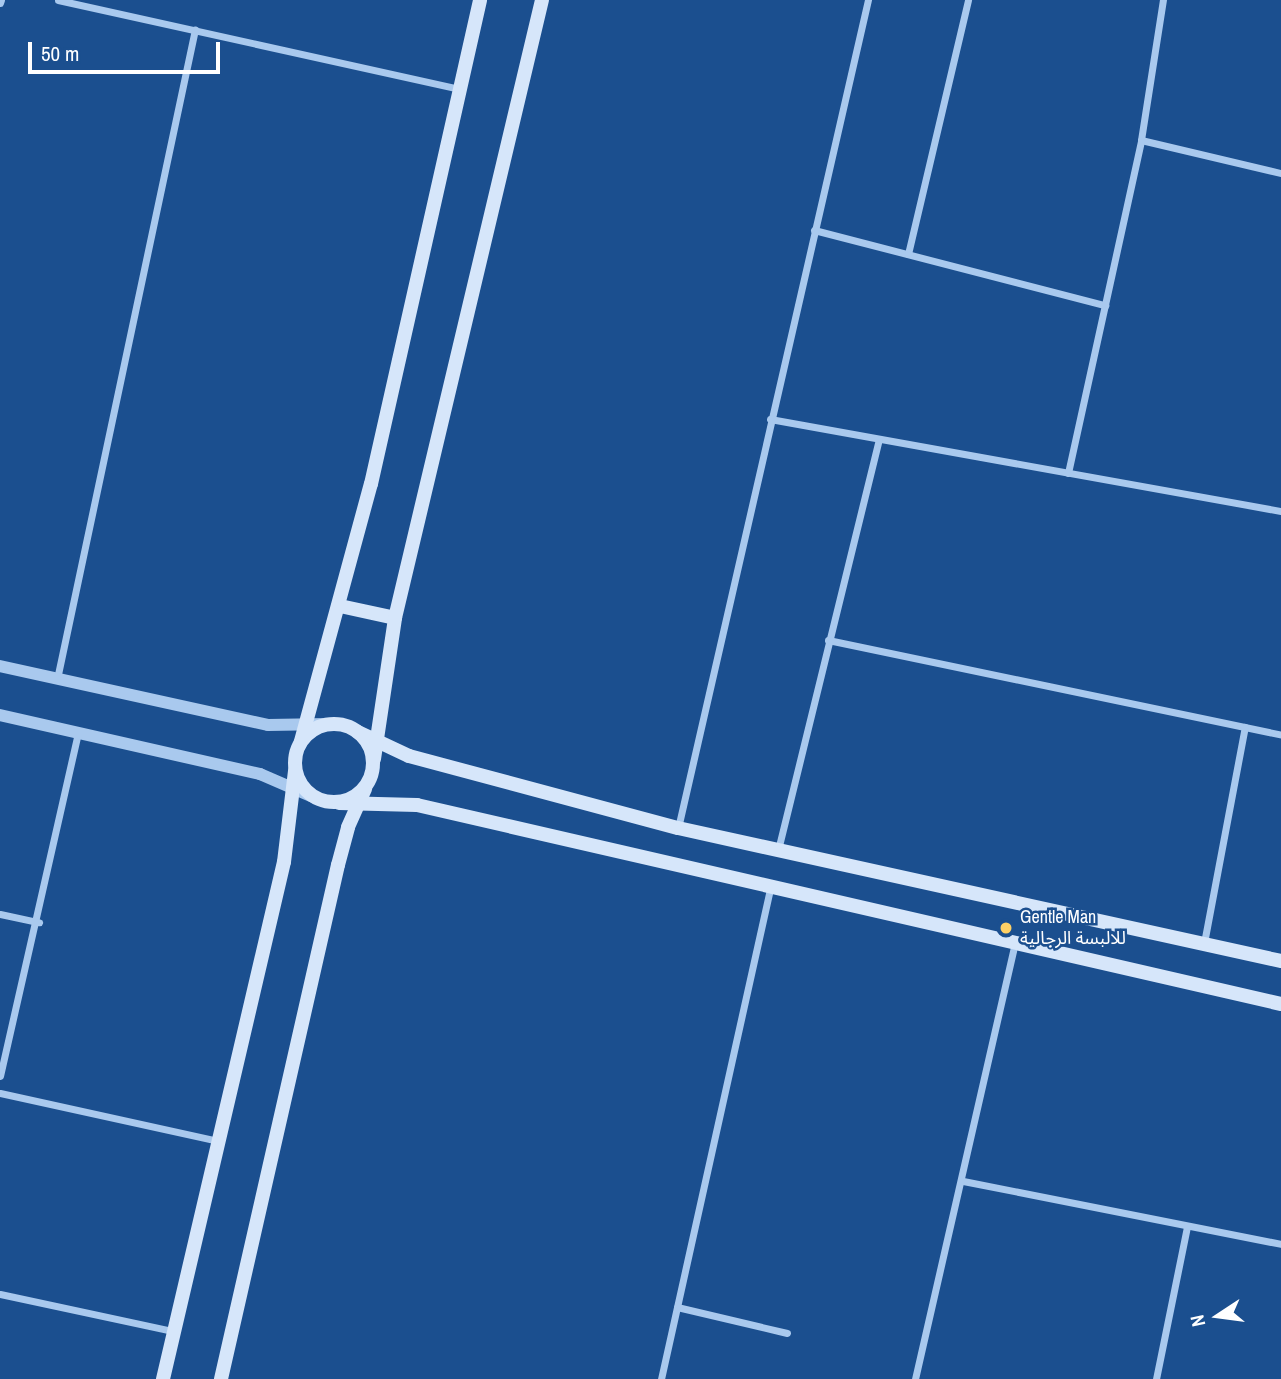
<!DOCTYPE html>
<meta charset="utf-8">
<style>
body{margin:0}
#map{position:relative;width:1281px;height:1379px;overflow:hidden;background:#1b4f8f;font-family:"Archivo Narrow","Noto Sans Arabic",sans-serif}
div>[style]{position:absolute}
.minor>*{height:7px;margin:-3.5px;padding:0 3.5px;transform-origin:3.5px;border-radius:3.5px;background:#a9c9ee}
.tertiary>*{height:12px;margin:-6px;padding:0 6px;transform-origin:6px;border-radius:6px;background:#a9c9ee}
.secondary>*{height:14px;margin:-7px;padding:0 7px;transform-origin:7px;border-radius:7px;background:#d6e6fa}
.secondary>.ring{margin:-7px;padding:0;box-sizing:content-box;background:none;border:14px solid #d6e6fa;border-radius:50%}
.dots>*{width:19px;height:19px;translate:-50% -50%;box-sizing:border-box;border:4px solid #1b4f8f;border-radius:50%}
span{translate:-50% -50%;white-space:nowrap;text-align:center;line-height:1.15;-webkit-text-stroke:5px #1b4f8f;paint-order:stroke}
.poi-label{font-size:18px;color:#fff}
.left{translate:0 -50%;text-align:left}
.north{position:absolute;left:1183px;top:1281px;width:70px;height:70px;-webkit-text-stroke:5px #1b4f8f;paint-order:stroke;rotate:257deg;font-size:19px;font-weight:700;line-height:28px;text-align:center;color:#fff}
.north::after{content:'';display:block;margin:auto;width:24px;height:32px;background:#fff;clip-path:polygon(50% 0,100% 100%,50% 72%,0 100%)}
.scale{position:absolute;left:28px;top:42px;width:192px;height:32px;box-sizing:border-box;border:4px solid #fff;border-top:0;padding-left:9px;font-size:21px;line-height:24px;white-space:nowrap;color:#fff;-webkit-text-stroke:5px #1b4f8f;paint-order:stroke}
</style>
<div id="map">
<div class="minor">
<div style="left:58px;top:0;width:412px;rotate:12.5deg"></div>
<div style="left:0;top:3px;width:3px;rotate:-72deg"></div>
<div style="left:1141px;top:140px;width:144px;rotate:13.3deg"></div>
<div style="left:814px;top:230px;width:301px;rotate:14.5deg"></div>
<div style="left:908px;top:254px;width:261px;rotate:-76.7deg"></div>
<div style="left:770px;top:419px;width:519px;rotate:10.21deg"></div>
<div style="left:1068px;top:473px;width:341px;rotate:-77.6deg"></div>
<div style="left:1141px;top:140px;width:142px;rotate:-81.1deg"></div>
<div style="left:828px;top:640px;width:463px;rotate:11.8deg"></div>
<div style="left:57px;top:679px;width:664px;rotate:-78.01deg"></div>
<div style="left:678px;top:828px;width:850px;rotate:-77.08deg"></div>
<div style="left:778px;top:850px;width:423px;rotate:-76.2deg"></div>
<div style="left:0;top:914px;width:40px;rotate:12deg"></div>
<div style="left:1204px;top:943px;width:220px;rotate:-79.3deg"></div>
<div style="left:0;top:1076px;width:352px;rotate:-77.2deg"></div>
<div style="left:0;top:1093px;width:223px;rotate:12.4deg"></div>
<div style="left:963px;top:1181px;width:324px;rotate:11.2deg"></div>
<div style="left:0;top:1294px;width:177px;rotate:12.1deg"></div>
<div style="left:677px;top:1307px;width:113px;rotate:13.3deg"></div>
<div style="left:661px;top:1379px;width:502px;rotate:-77.46deg"></div>
<div style="left:915px;top:1379px;width:446px;rotate:-77.1deg"></div>
<div style="left:1156px;top:1379px;width:156px;rotate:-78.5deg"></div>
</div>
<div class="tertiary">
<div style="left:0;top:666px;width:274px;rotate:12.4deg"></div>
<div style="left:268px;top:725px;width:60px;rotate:-1deg"></div>
<div style="left:0;top:715px;width:267px;rotate:12.8deg"></div>
<div style="left:260px;top:774px;width:56px;rotate:23.3deg"></div>
</div>
<div class="secondary">
<div style="left:340px;top:606px;width:56px;rotate:12.3deg"></div>
<div class="ring" style="left:295px;top:724px;width:64px;height:64px"></div>
<div style="left:358px;top:732px;width:56px;rotate:25.2deg"></div>
<div style="left:409px;top:756px;width:278px;rotate:15deg"></div>
<div style="left:678px;top:828px;width:617px;rotate:12.44deg"></div>
<div style="left:301px;top:741px;width:266px;rotate:-74.8deg"></div>
<div style="left:371px;top:484px;width:496px;rotate:-77.3deg"></div>
<div style="left:374px;top:759px;width:143px;rotate:-81.5deg"></div>
<div style="left:395px;top:618px;width:635px;rotate:-76.62deg"></div>
<div style="left:339px;top:803px;width:78px;rotate:1.5deg"></div>
<div style="left:417px;top:805px;width:887px;rotate:12.97deg"></div>
<div style="left:163px;top:1379px;width:531px;rotate:-76.83deg"></div>
<div style="left:284px;top:862px;width:92px;rotate:-83.1deg"></div>
<div style="left:221px;top:1379px;width:527px;rotate:-77.18deg"></div>
<div style="left:338px;top:865px;width:39px;rotate:-75deg"></div>
<div style="left:348px;top:827px;width:42px;rotate:-65.9deg"></div>
</div>
<div class="dots">
<div style="left:1006px;top:928px;background:#ffd166"></div>
</div>
<div class="poi-label">
<span class="left" style="left:1020px;top:928px">Gentle Man<br>للالبسة الرجالية</span>
</div>
<div class="north">N</div>
<div class="scale">50 m</div>
</div>
